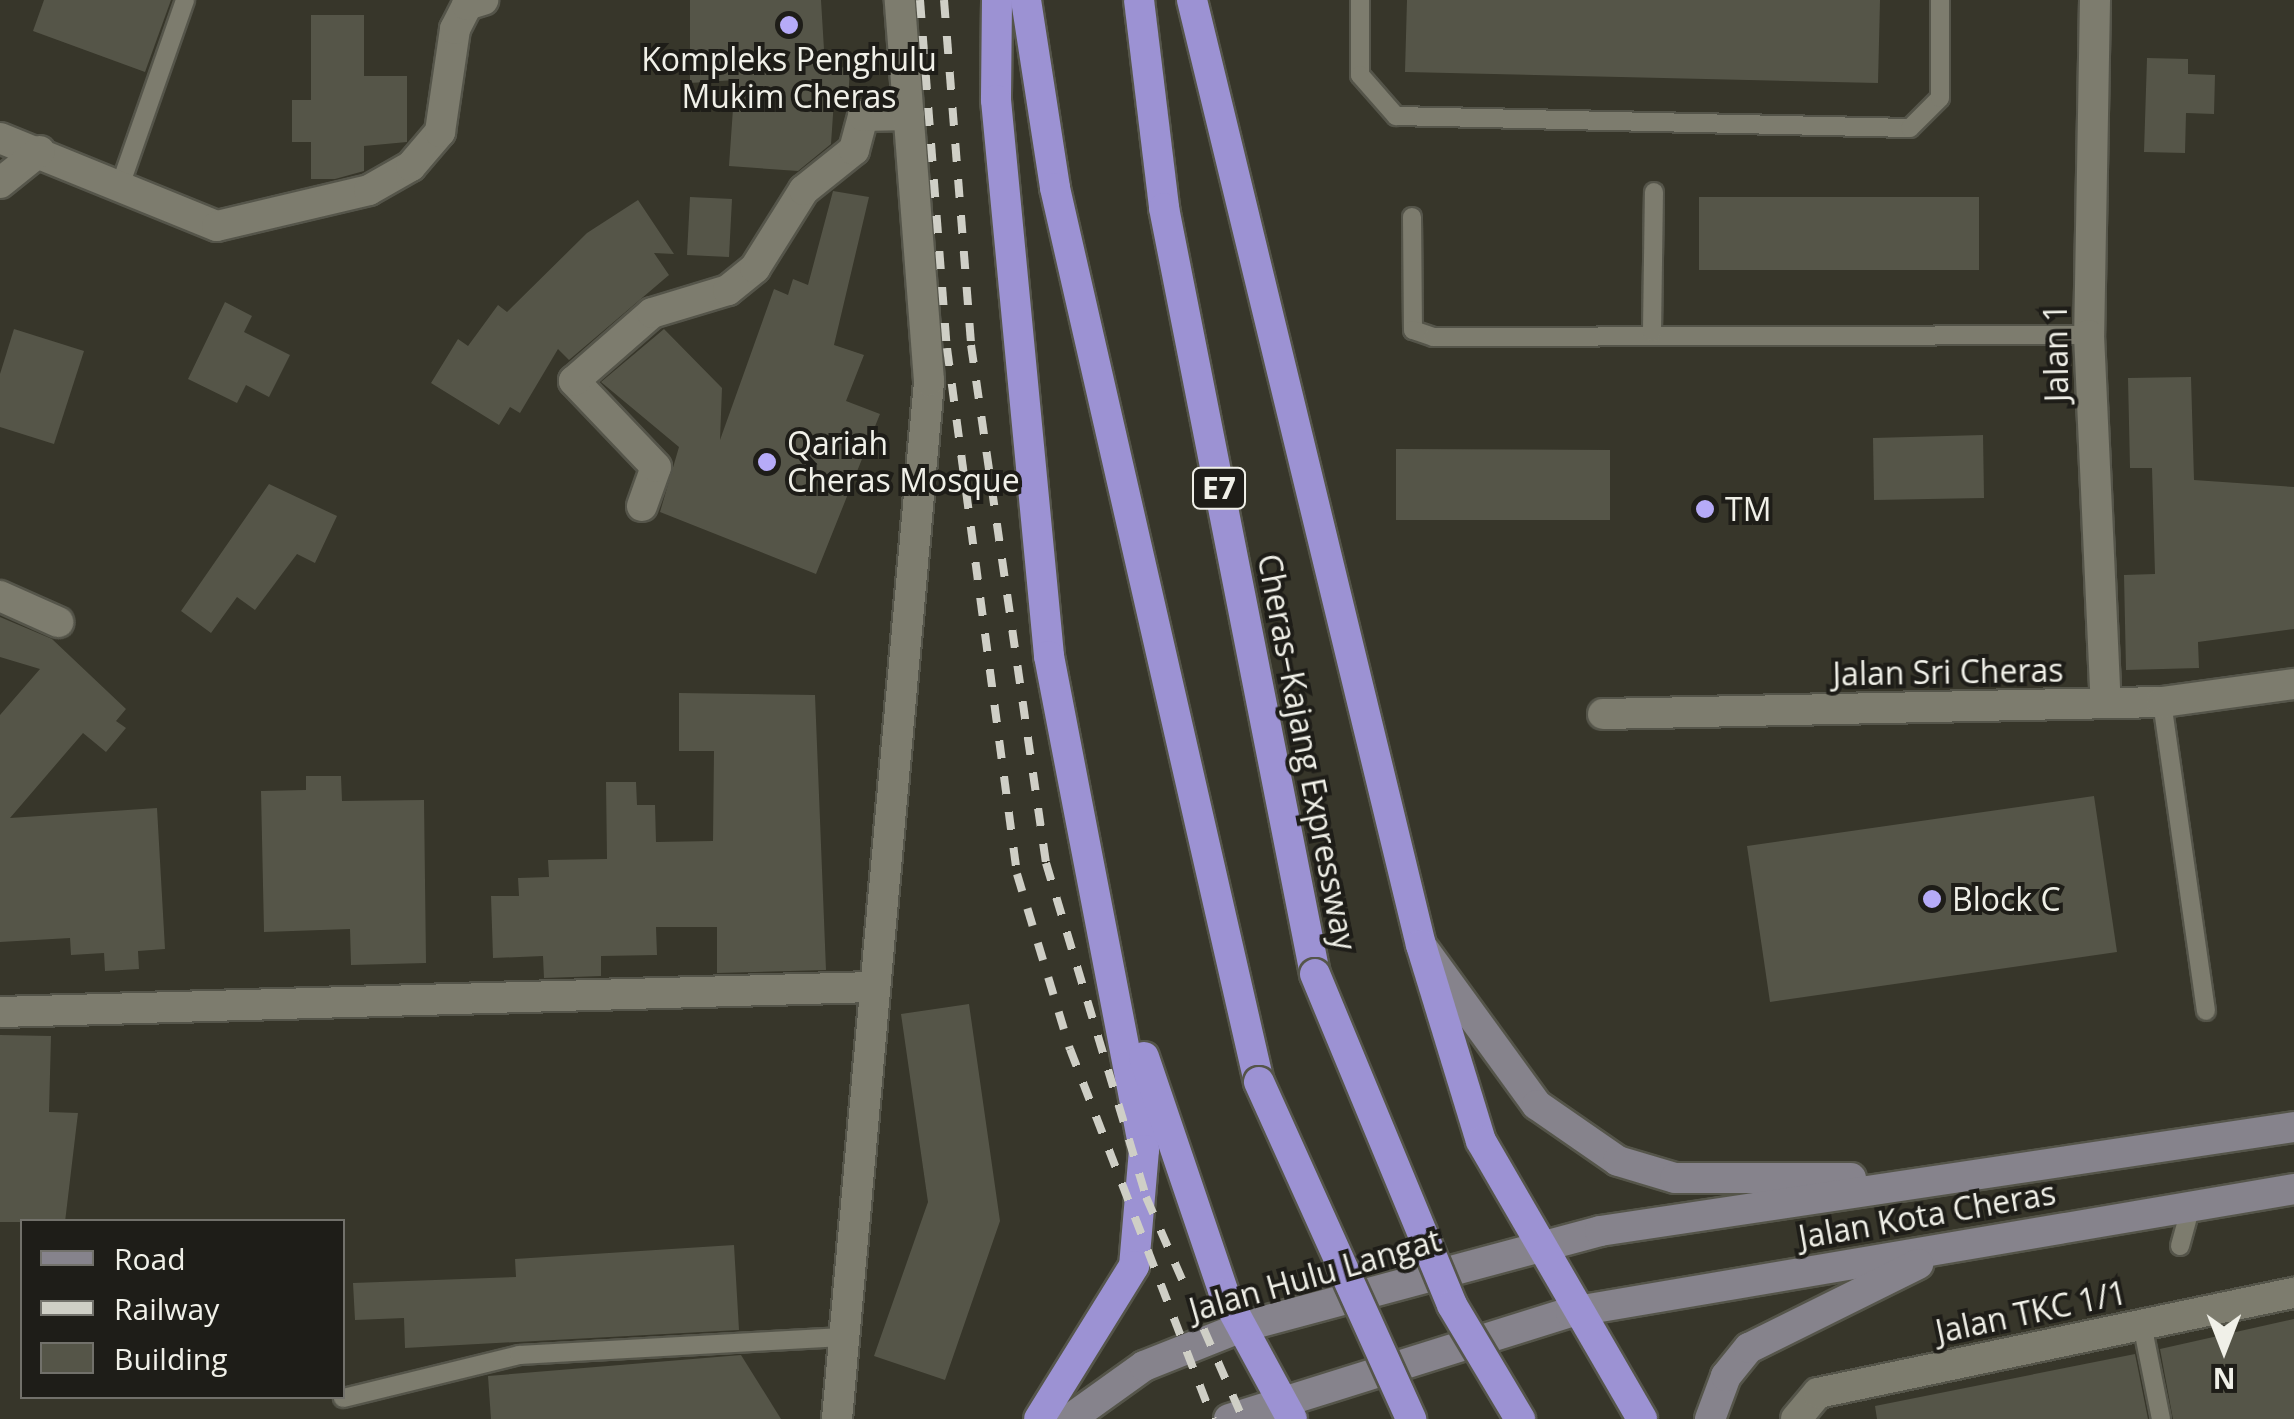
<!DOCTYPE html>
<meta charset="utf-8">
<style>
body{margin:0}
#map{position:relative;width:2294px;height:1419px;overflow:hidden;background:#37362a;font-family:"Open Sans",sans-serif}
div>[style]{position:absolute}
.building>*{inset:0;background:#555548}
.roads{filter:drop-shadow(2px 0 #55554a) drop-shadow(-2px 0 #55554a) drop-shadow(0 2px #55554a) drop-shadow(0 -2px #55554a)}
.service>*{height:18px;margin:-9px;padding:0 9px;transform-origin:9px;border-radius:9px;background:#7d7c6e}
.minor>*{height:30px;margin:-15px;padding:0 15px;transform-origin:15px;border-radius:15px;background:#7d7c6e}
.secondary>*{height:30px;margin:-15px;padding:0 15px;transform-origin:15px;border-radius:15px;background:#86838c}
.motorway>*{height:30px;margin:-15px;padding:0 15px;transform-origin:15px;border-radius:15px;background:#9c92d3}
.rail>*{height:8px;margin-top:-4px;transform-origin:0;background:repeating-linear-gradient(90deg,#cfcfc6 0 18px,transparent 0 36px)}
.bridges{filter:drop-shadow(2px 0 #55554a) drop-shadow(-2px 0 #55554a) drop-shadow(0 2px #55554a) drop-shadow(0 -2px #55554a)}
.motorway-bridge>*{height:30px;margin:-15px;padding:0 15px;transform-origin:15px;border-radius:15px;background:#9c92d3}
.dots>*{width:28px;height:28px;translate:-50% -50%;box-sizing:border-box;border:5px solid #1e1d18;border-radius:50%}
span{translate:-50% -50%;white-space:nowrap;text-align:center;line-height:1.15;-webkit-text-stroke:8px #1e1d18;paint-order:stroke}
.shield-label span{padding:2px 8px;background:#1e1d18;border:2px solid;border-radius:8px;-webkit-text-stroke-width:0}
.shield-label{font-size:30px;color:#f0f0e8;font-weight:700}
.poi-label{font-size:32px;color:#f0f0e8}
.left{translate:0 -50%;text-align:left}
.street-label{font-size:32px;color:#f0f0e8}
.legend{position:absolute;left:20px;top:1219px;width:325px;height:180px;box-sizing:border-box;background:#1e1d18;border:2px solid #72716b;margin:0;padding:12px 18px;list-style:none;font-size:30px;color:#f0f0e8}
.legend li{display:flex;align-items:center;gap:20px;height:50px}
.legend b{width:50px;border:2px solid #72716b}
.north{position:absolute;left:2174px;top:1299px;width:100px;height:100px;-webkit-text-stroke:8px #1e1d18;paint-order:stroke;rotate:180deg;font-size:28px;font-weight:700;line-height:40px;text-align:center;color:#f0f0e8}
.north::after{content:'';display:block;margin:auto;width:35px;height:45px;background:#f0f0e8;clip-path:polygon(50% 0,100% 100%,50% 72%,0 100%)}
</style>
<div id="map">
<div class="building">
<div style="clip-path:polygon(44px 0,171px 0,145px 72px,33px 31px)"></div>
<div style="clip-path:polygon(690px 0,821px 0,825px 66px,850px 68px,848px 101px,834px 100px,831px 144px,798px 171px,729px 166px,735px 80px,690px 83px)"></div>
<div style="clip-path:polygon(1407px 0,1880px 0,1878px 83px,1405px 72px)"></div>
<div style="clip-path:polygon(311px 15px,364px 15px,364px 76px,407px 76px,407px 142px,364px 146px,364px 171px,335px 179px,311px 179px,311px 142px,292px 142px,292px 100px,311px 100px)"></div>
<div style="clip-path:polygon(2147px 58px,2188px 59px,2188px 74px,2215px 75px,2214px 114px,2186px 113px,2185px 153px,2144px 152px)"></div>
<div style="clip-path:polygon(833px 191px,869px 197px,834px 345px,864px 355px,846px 401px,880px 414px,816px 574px,660px 512px,679px 447px,601px 382px,664px 329px,722px 388px,720px 440px,774px 289px,788px 295px,793px 279px,808px 285px)"></div>
<div style="clip-path:polygon(690px 197px,732px 199px,729px 257px,687px 255px)"></div>
<div style="clip-path:polygon(1699px 197px,1979px 197px,1979px 270px,1699px 270px)"></div>
<div style="clip-path:polygon(638px 200px,674px 254px,654px 253px,669px 275px,569px 360px,558px 349px,520px 413px,510px 407px,499px 425px,431px 383px,458px 339px,468px 346px,498px 305px,507px 312px,587px 233px)"></div>
<div style="clip-path:polygon(225px 302px,252px 316px,244px 332px,290px 355px,269px 397px,246px 385px,237px 403px,188px 379px)"></div>
<div style="clip-path:polygon(14px 329px,84px 351px,54px 444px,0 427px,0 374px)"></div>
<div style="clip-path:polygon(2191px 377px,2194px 480px,2294px 487px,2294px 629px,2198px 642px,2199px 668px,2126px 670px,2124px 575px,2155px 574px,2152px 468px,2130px 468px,2128px 378px)"></div>
<div style="clip-path:polygon(1983px 435px,1984px 498px,1874px 500px,1873px 438px)"></div>
<div style="clip-path:polygon(1396px 449px,1610px 450px,1610px 520px,1396px 520px)"></div>
<div style="clip-path:polygon(269px 484px,337px 516px,315px 563px,297px 554px,255px 610px,237px 597px,211px 633px,181px 611px)"></div>
<div style="clip-path:polygon(0 617px,52px 639px,126px 709px,116px 721px,126px 728px,106px 752px,83px 733px,10px 818px,157px 808px,165px 949px,138px 951px,139px 969px,105px 971px,104px 953px,71px 955px,70px 938px,0 942px,0 715px,40px 669px,0 657px)"></div>
<div style="clip-path:polygon(679px 693px,815px 695px,826px 970px,717px 973px,717px 927px,656px 927px,657px 955px,601px 956px,601px 976px,544px 978px,543px 956px,493px 958px,491px 896px,519px 896px,518px 878px,549px 877px,548px 860px,607px 859px,606px 782px,636px 782px,637px 805px,655px 805px,656px 842px,713px 841px,714px 751px,679px 751px)"></div>
<div style="clip-path:polygon(306px 776px,341px 776px,342px 801px,424px 800px,426px 963px,351px 965px,350px 929px,264px 932px,261px 791px,306px 790px)"></div>
<div style="clip-path:polygon(2094px 796px,2117px 952px,1770px 1002px,1747px 846px)"></div>
<div style="clip-path:polygon(969px 1004px,1000px 1221px,945px 1380px,874px 1356px,928px 1202px,901px 1014px)"></div>
<div style="clip-path:polygon(0 1035px,51px 1036px,49px 1112px,78px 1113px,65px 1222px,0 1222px)"></div>
<div style="clip-path:polygon(734px 1245px,739px 1330px,405px 1348px,404px 1318px,355px 1320px,353px 1283px,516px 1277px,515px 1259px)"></div>
<div style="clip-path:polygon(2294px 1319px,2294px 1419px,2173px 1419px,2160px 1349px)"></div>
<div style="clip-path:polygon(2135px 1354px,2148px 1419px,1877px 1419px,1875px 1406px)"></div>
<div style="clip-path:polygon(741px 1355px,781px 1419px,491px 1419px,488px 1376px)"></div>
</div>
<div class="roads">
<div class="service">
<div style="left:1360px;top:0;width:75px;rotate:90deg"></div>
<div style="left:1360px;top:75px;width:55px;rotate:48.7deg"></div>
<div style="left:1396px;top:116px;width:514px;rotate:1.34deg"></div>
<div style="left:1910px;top:128px;width:42px;rotate:-45deg"></div>
<div style="left:1940px;top:98px;width:98px;rotate:-90deg"></div>
<div style="left:121px;top:183px;width:194px;rotate:-70.7deg"></div>
<div style="left:1412px;top:217px;width:113px;rotate:89.5deg"></div>
<div style="left:1413px;top:330px;width:21px;rotate:19deg"></div>
<div style="left:1433px;top:337px;width:656px;rotate:-0.17deg"></div>
<div style="left:1652px;top:332px;width:140px;rotate:-89.2deg"></div>
<div style="left:2162px;top:702px;width:312px;rotate:81.9deg"></div>
<div style="left:2180px;top:1246px;width:41px;rotate:-74.6deg"></div>
<div style="left:2142px;top:1324px;width:97px;rotate:78.7deg"></div>
<div style="left:343px;top:1398px;width:181px;rotate:-13.7deg"></div>
<div style="left:519px;top:1355px;width:324px;rotate:-3.2deg"></div>
</div>
<div class="minor">
<div style="left:2095px;top:0;width:335px;rotate:91deg"></div>
<div style="left:2089px;top:335px;width:368px;rotate:87.4deg"></div>
<div style="left:0;top:138px;width:234px;rotate:22.1deg"></div>
<div style="left:217px;top:226px;width:156px;rotate:-13.3deg"></div>
<div style="left:369px;top:190px;width:48px;rotate:-29.7deg"></div>
<div style="left:411px;top:166px;width:45px;rotate:-49.5deg"></div>
<div style="left:440px;top:132px;width:104px;rotate:-81.7deg"></div>
<div style="left:455px;top:29px;width:27px;rotate:-63deg"></div>
<div style="left:467px;top:5px;width:17px;rotate:-17deg"></div>
<div style="left:0;top:183px;width:51px;rotate:-38.7deg"></div>
<div style="left:642px;top:506px;width:41px;rotate:-70.3deg"></div>
<div style="left:656px;top:467px;width:119px;rotate:-133.6deg"></div>
<div style="left:574px;top:381px;width:103px;rotate:-41.1deg"></div>
<div style="left:652px;top:313px;width:79px;rotate:-16.8deg"></div>
<div style="left:728px;top:290px;width:35px;rotate:-39deg"></div>
<div style="left:755px;top:268px;width:92px;rotate:-57.9deg"></div>
<div style="left:804px;top:190px;width:64px;rotate:-38.7deg"></div>
<div style="left:854px;top:150px;width:35px;rotate:-75deg"></div>
<div style="left:863px;top:116px;width:46px;rotate:-1.2deg"></div>
<div style="left:0;top:596px;width:64px;rotate:24.1deg"></div>
<div style="left:1603px;top:714px;width:559px;rotate:-1.23deg"></div>
<div style="left:2162px;top:702px;width:133px;rotate:-7.8deg"></div>
<div style="left:0;top:1012px;width:872px;rotate:-1.64deg"></div>
<div style="left:837px;top:1419px;width:1042px;rotate:-84.93deg"></div>
<div style="left:929px;top:381px;width:382px;rotate:-94.4deg"></div>
<div style="left:1796px;top:1419px;width:34px;rotate:-50deg"></div>
<div style="left:1818px;top:1393px;width:486px;rotate:-11.9deg"></div>
</div>
<div class="secondary">
<div style="left:1425px;top:951px;width:190px;rotate:54deg"></div>
<div style="left:1537px;top:1105px;width:98px;rotate:34.7deg"></div>
<div style="left:1618px;top:1161px;width:59px;rotate:16.6deg"></div>
<div style="left:1675px;top:1178px;width:176px"></div>
<div style="left:1070px;top:1419px;width:91px;rotate:-35.6deg"></div>
<div style="left:1144px;top:1366px;width:105px;rotate:-21.7deg"></div>
<div style="left:1242px;top:1327px;width:371px;rotate:-15deg"></div>
<div style="left:1600px;top:1231px;width:702px;rotate:-8.52deg"></div>
<div style="left:1229px;top:1419px;width:358px;rotate:-17.4deg"></div>
<div style="left:1571px;top:1312px;width:733px;rotate:-9.65deg"></div>
<div style="left:1710px;top:1419px;width:46px;rotate:-69.6deg"></div>
<div style="left:1726px;top:1376px;width:36px;rotate:-51deg"></div>
<div style="left:1749px;top:1348px;width:189px;rotate:-26.4deg"></div>
</div>
<div class="motorway">
<div style="left:997px;top:0;width:100px;rotate:90.6deg"></div>
<div style="left:996px;top:100px;width:559px;rotate:84.55deg"></div>
<div style="left:1049px;top:656px;width:503px;rotate:79.11deg"></div>
<div style="left:1144px;top:1150px;width:116px;rotate:94.9deg"></div>
<div style="left:1134px;top:1266px;width:180px;rotate:121.8deg"></div>
<div style="left:1026px;top:0;width:190px;rotate:81.2deg"></div>
<div style="left:1055px;top:188px;width:917px;rotate:77.15deg"></div>
<div style="left:1139px;top:0;width:209px;rotate:83.1deg"></div>
<div style="left:1164px;top:208px;width:781px;rotate:78.85deg"></div>
<div style="left:1192px;top:0;width:972px;rotate:76.38deg"></div>
<div style="left:1421px;top:945px;width:205px;rotate:73deg"></div>
<div style="left:1481px;top:1141px;width:321px;rotate:59.9deg"></div>
<div style="left:1144px;top:1057px;width:250px;rotate:71.3deg"></div>
<div style="left:1224px;top:1294px;width:142px;rotate:61.5deg"></div>
</div>
</div>
<div class="rail">
<div style="left:920px;top:0;width:349px;rotate:85.6deg"></div>
<div style="left:947px;top:348px;width:531px;rotate:82.42deg"></div>
<div style="left:1017px;top:874px;width:183px;rotate:73.2deg"></div>
<div style="left:1070px;top:1049px;width:397px;rotate:68.9deg"></div>
<div style="left:944px;top:0;width:346px;rotate:85.5deg"></div>
<div style="left:971px;top:345px;width:523px;rotate:81.76deg"></div>
<div style="left:1046px;top:863px;width:349px;rotate:73.3deg"></div>
<div style="left:1146px;top:1197px;width:242px;rotate:66.4deg"></div>
</div>
<div class="bridges">
<div class="motorway-bridge">
<div style="left:1315px;top:974px;width:358px;rotate:67.5deg"></div>
<div style="left:1452px;top:1305px;width:133px;rotate:59.2deg"></div>
<div style="left:1259px;top:1082px;width:370px;rotate:65.7deg"></div>
</div>
</div>
<div class="dots">
<div style="left:789px;top:25px;background:#b6abf8"></div>
<div style="left:767px;top:462px;background:#b6abf8"></div>
<div style="left:1705px;top:509px;background:#b6abf8"></div>
<div style="left:1932px;top:899px;background:#b6abf8"></div>
</div>
<div class="shield-label">
<span style="left:1219px;top:488px">E7</span>
</div>
<div class="poi-label">
<span style="left:789px;top:78px">Kompleks Penghulu<br>Mukim Cheras</span>
<span class="left" style="left:787px;top:462px">Qariah<br>Cheras Mosque</span>
<span class="left" style="left:1725px;top:509px">TM</span>
<span class="left" style="left:1952px;top:899px">Block C</span>
</div>
<div class="street-label">
<span style="left:2056px;top:353px;rotate:-91deg">Jalan 1</span>
<span style="left:1948px;top:672px;rotate:-1deg">Jalan Sri Cheras</span>
<span style="left:1307px;top:752px;rotate:79deg">Cheras–Kajang Expressway</span>
<span style="left:1927px;top:1215px;rotate:-10deg">Jalan Kota Cheras</span>
<span style="left:1315px;top:1275px;rotate:-16deg">Jalan Hulu Langat</span>
<span style="left:2031px;top:1312px;rotate:-12deg">Jalan TKC 1/1</span>
</div>
<ul class="legend">
<li><b style="height:12px;background:#86838c"></b>Road</li>
<li><b style="height:12px;background:#cfcfc6"></b>Railway</li>
<li><b style="height:28px;background:#555548"></b>Building</li>
</ul>
<div class="north">N</div>
</div>
